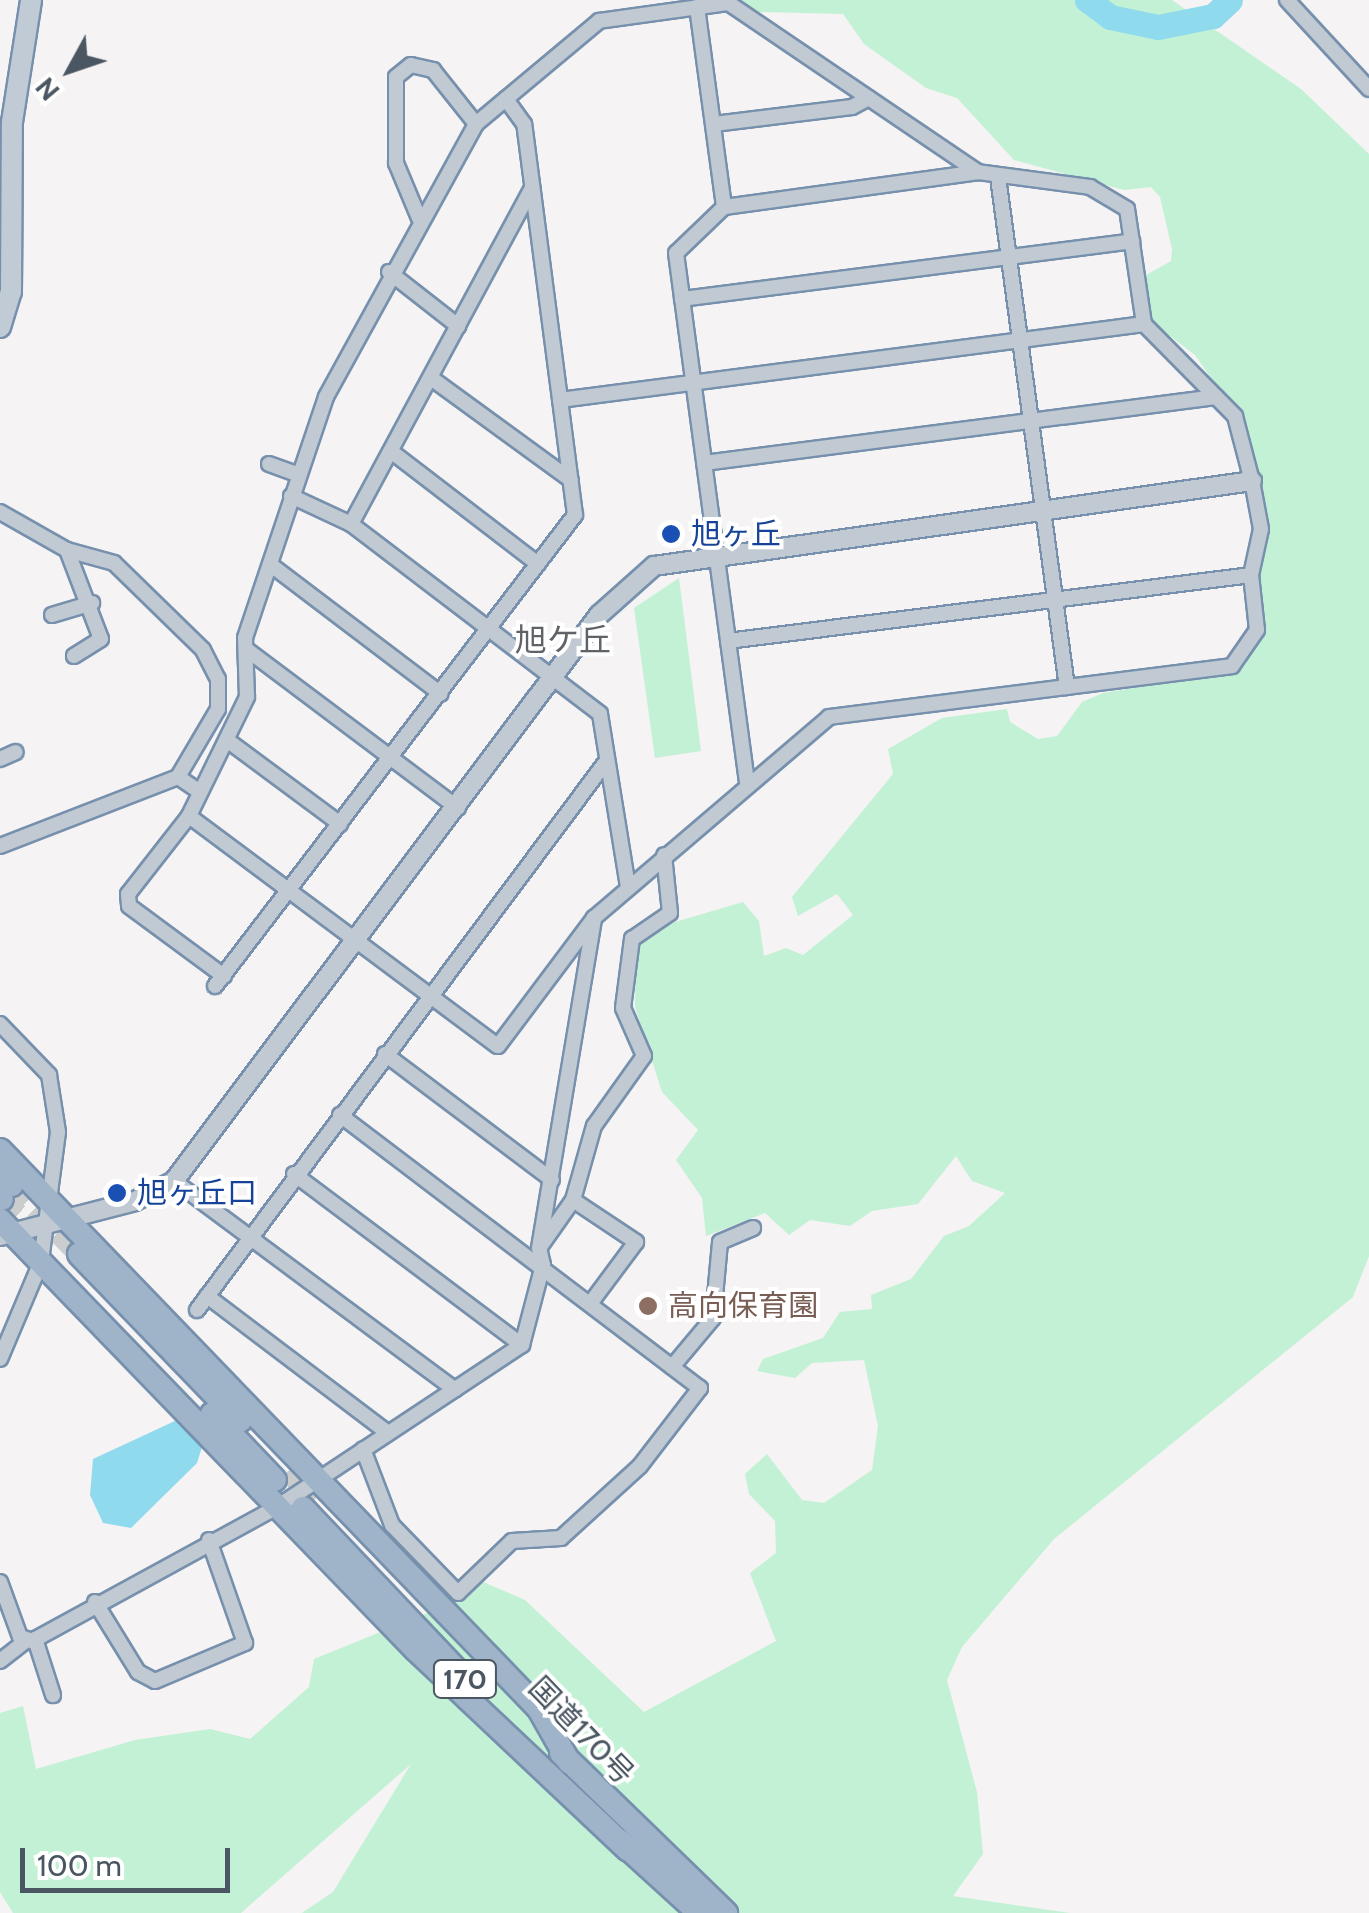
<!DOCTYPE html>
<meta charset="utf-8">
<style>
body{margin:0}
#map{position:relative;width:1369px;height:1913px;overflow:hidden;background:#f5f3f3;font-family:Cabin,"Noto Sans JP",sans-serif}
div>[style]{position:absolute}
.green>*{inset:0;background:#c3f1d5}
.water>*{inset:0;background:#90daee}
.river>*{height:25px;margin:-12.5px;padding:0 12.5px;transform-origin:12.5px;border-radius:12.5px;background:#90daee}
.trunk-tunnel>*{height:22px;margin-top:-11px;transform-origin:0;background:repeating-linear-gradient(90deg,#caccce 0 22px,transparent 0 33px)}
.roads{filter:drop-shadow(2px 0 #7690ad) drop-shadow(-2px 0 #7690ad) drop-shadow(0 2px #7690ad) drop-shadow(0 -2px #7690ad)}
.minor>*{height:14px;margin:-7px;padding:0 7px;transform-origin:7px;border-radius:7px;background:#c1cad2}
.tertiary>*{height:18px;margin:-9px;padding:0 9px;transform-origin:9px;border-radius:9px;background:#c1cad2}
.secondary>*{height:20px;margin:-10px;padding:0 10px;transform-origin:10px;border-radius:10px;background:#c1cbd6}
.trunk>*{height:22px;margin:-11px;padding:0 11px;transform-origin:11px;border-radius:11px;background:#9fb4c9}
.dots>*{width:28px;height:28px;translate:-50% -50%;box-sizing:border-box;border:5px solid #fff;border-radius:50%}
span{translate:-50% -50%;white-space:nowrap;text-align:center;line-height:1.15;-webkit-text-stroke:8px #fff;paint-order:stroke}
.shield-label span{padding:2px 8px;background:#fff;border:2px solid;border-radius:8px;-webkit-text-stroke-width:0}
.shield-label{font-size:28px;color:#4a5661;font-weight:700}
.transit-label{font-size:30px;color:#164399}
.left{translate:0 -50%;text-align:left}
.education-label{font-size:30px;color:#785e54}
.street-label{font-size:30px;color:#4a5661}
.neighbourhood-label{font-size:32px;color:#5f6368}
.north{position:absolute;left:20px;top:20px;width:100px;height:100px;-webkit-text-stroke:8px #fff;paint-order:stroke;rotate:230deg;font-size:28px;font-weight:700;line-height:40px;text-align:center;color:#4a5661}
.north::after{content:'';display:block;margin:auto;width:35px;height:45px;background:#4a5661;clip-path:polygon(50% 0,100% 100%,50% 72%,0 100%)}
.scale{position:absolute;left:20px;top:1848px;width:210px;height:45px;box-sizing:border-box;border:5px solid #4a5661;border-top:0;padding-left:12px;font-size:30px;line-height:35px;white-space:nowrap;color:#4a5661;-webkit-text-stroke:8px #fff;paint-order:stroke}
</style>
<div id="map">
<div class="green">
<div style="clip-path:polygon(736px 0,1172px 0,1301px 89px,1369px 154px,1369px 1256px,1353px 1297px,1054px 1539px,962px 1647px,947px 1680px,977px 1792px,983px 1854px,953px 1896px,1070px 1913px,302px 1913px,333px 1892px,411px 1764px,241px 1913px,13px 1913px,0 1892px,0 1713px,23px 1706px,36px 1769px,135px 1740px,210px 1729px,250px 1739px,309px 1687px,314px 1659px,459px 1600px,483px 1582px,525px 1600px,644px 1712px,776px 1641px,750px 1573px,776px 1553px,775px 1521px,749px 1494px,745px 1474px,767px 1454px,802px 1500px,824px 1503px,872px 1470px,878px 1426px,864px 1360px,812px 1363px,795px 1378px,757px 1371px,763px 1359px,823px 1338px,840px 1312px,872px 1309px,871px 1295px,911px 1279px,944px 1236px,969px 1226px,1005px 1193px,972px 1181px,956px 1156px,918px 1204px,872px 1211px,850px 1226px,810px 1220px,789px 1235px,765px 1213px,706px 1236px,702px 1198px,676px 1160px,698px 1130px,662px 1092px,635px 1007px,636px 945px,665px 925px,743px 902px,759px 921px,764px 956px,786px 948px,803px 955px,853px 915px,837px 894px,798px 916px,792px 897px,893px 774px,888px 749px,942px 718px,1007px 709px,1010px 722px,1038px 739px,1057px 736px,1082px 702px,1103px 693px,1238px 671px,1263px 630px,1259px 574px,1270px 525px,1245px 427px,1195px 355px,1149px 320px,1146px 275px,1171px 261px,1172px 249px,1160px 197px,1151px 187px,1124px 190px,1014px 160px,957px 98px,926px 88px,864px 44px,843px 14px,757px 12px)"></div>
<div style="clip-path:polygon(679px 578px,701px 751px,655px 758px,634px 608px)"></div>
</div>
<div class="water">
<div style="clip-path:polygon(177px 1420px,202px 1447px,197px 1463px,131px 1528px,103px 1523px,90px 1495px,93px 1459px)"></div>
</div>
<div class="river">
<div style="left:1087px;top:0;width:29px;rotate:36deg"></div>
<div style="left:1110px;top:17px;width:49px;rotate:11.8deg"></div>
<div style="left:1158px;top:27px;width:56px;rotate:-11.3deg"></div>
<div style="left:1213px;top:16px;width:23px;rotate:-43deg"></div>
</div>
<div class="trunk-tunnel">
<div style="left:12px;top:1185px;width:96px;rotate:45.8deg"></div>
<div style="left:2px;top:1199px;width:59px;rotate:44.3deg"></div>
<div style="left:288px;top:1471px;width:39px;rotate:46deg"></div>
</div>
<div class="roads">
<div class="minor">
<div style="left:1287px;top:0;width:121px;rotate:47.3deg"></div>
<div style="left:697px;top:7px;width:202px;rotate:82.3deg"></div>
<div style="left:724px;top:207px;width:66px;rotate:136.2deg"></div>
<div style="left:676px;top:253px;width:534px;rotate:82.36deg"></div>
<div style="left:714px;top:124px;width:139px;rotate:-7deg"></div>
<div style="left:852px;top:107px;width:19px;rotate:-28deg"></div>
<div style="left:998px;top:177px;width:515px;rotate:82.3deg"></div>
<div style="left:724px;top:207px;width:256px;rotate:-7.8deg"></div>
<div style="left:419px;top:218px;width:60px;rotate:-112.7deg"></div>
<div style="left:396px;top:163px;width:86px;rotate:-90deg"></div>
<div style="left:396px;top:77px;width:19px;rotate:-39deg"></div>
<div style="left:411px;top:65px;width:23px;rotate:13deg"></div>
<div style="left:433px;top:70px;width:69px;rotate:51.5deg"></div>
<div style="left:389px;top:272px;width:88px;rotate:38deg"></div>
<div style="left:682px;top:299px;width:454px;rotate:-7.3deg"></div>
<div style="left:431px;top:378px;width:173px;rotate:36.1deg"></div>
<div style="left:560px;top:400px;width:589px;rotate:-7.41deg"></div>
<div style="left:392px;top:452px;width:184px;rotate:37.5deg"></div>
<div style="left:704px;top:463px;width:516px;rotate:-7.35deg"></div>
<div style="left:269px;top:464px;width:32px;rotate:20deg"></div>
<div style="left:291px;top:496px;width:66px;rotate:25deg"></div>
<div style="left:351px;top:524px;width:313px;rotate:37.3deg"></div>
<div style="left:600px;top:714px;width:174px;rotate:80.8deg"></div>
<div style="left:0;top:512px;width:77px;rotate:29.6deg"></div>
<div style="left:67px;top:550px;width:49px;rotate:15.5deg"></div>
<div style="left:114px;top:563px;width:124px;rotate:44.3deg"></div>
<div style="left:203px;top:650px;width:33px;rotate:63deg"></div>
<div style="left:218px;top:679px;width:30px;rotate:90deg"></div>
<div style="left:218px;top:709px;width:79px;rotate:120.5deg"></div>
<div style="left:351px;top:524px;width:382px;rotate:-61.7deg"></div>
<div style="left:67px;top:550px;width:95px;rotate:69.1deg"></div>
<div style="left:101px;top:639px;width:32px;rotate:148deg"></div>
<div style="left:271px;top:565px;width:213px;rotate:37.2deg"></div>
<div style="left:52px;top:615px;width:42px;rotate:-16.7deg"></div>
<div style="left:728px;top:641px;width:527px;rotate:-7.19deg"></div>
<div style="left:246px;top:649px;width:265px;rotate:36.9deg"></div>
<div style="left:227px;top:740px;width:141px;rotate:36.6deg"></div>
<div style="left:0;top:759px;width:17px;rotate:-24deg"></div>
<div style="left:189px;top:816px;width:385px;rotate:36.7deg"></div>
<div style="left:498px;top:1046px;width:160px;rotate:-53.1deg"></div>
<div style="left:0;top:846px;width:191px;rotate:-21.2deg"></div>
<div style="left:178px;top:777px;width:25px;rotate:34deg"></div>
<div style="left:215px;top:986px;width:593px;rotate:-52.61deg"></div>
<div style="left:575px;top:515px;width:394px;rotate:-97.4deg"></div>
<div style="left:524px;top:124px;width:31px;rotate:-126deg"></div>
<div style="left:0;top:1024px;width:71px;rotate:46.1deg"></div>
<div style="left:49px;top:1075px;width:58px;rotate:81deg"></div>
<div style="left:58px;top:1132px;width:131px;rotate:97.5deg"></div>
<div style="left:41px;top:1262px;width:105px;rotate:112.9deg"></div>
<div style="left:385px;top:1054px;width:209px;rotate:37deg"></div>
<div style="left:340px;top:1115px;width:452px;rotate:37.2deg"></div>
<div style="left:700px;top:1388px;width:98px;rotate:127.6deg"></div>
<div style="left:640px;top:1466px;width:107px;rotate:137.7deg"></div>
<div style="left:561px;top:1538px;width:49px;rotate:176.5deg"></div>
<div style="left:512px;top:1541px;width:75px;rotate:136.1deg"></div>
<div style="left:458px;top:1593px;width:95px;rotate:-134.1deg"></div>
<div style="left:392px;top:1525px;width:81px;rotate:-110.9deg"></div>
<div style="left:294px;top:1174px;width:285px;rotate:36.9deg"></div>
<div style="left:174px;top:1181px;width:350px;rotate:36.6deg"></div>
<div style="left:573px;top:1200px;width:77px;rotate:-74.2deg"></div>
<div style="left:594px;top:1126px;width:86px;rotate:-54.5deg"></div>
<div style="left:644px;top:1056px;width:52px;rotate:-113.6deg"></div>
<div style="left:623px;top:1008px;width:70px;rotate:-82.6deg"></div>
<div style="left:632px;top:939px;width:46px;rotate:-34.4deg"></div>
<div style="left:670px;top:913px;width:58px;rotate:-95.9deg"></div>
<div style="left:540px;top:1247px;width:57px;rotate:-54.9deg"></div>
<div style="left:573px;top:1200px;width:76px;rotate:33.7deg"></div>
<div style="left:636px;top:1242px;width:74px;rotate:126.7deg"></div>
<div style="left:207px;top:1296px;width:226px;rotate:37.1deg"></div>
<div style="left:197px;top:1310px;width:682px;rotate:-53.28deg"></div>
<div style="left:672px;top:1367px;width:64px;rotate:-50.1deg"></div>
<div style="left:713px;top:1318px;width:76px;rotate:-84.7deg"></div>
<div style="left:720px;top:1242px;width:36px;rotate:-23deg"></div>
<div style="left:0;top:1582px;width:59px;rotate:70deg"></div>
<div style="left:20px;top:1637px;width:13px;rotate:18deg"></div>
<div style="left:32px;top:1641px;width:279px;rotate:-28.7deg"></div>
<div style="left:277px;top:1507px;width:294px;rotate:-33.5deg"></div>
<div style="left:522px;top:1345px;width:83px;rotate:-75.3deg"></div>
<div style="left:543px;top:1265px;width:17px;rotate:-103deg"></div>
<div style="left:539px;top:1248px;width:335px;rotate:-80.5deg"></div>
<div style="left:594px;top:918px;width:309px;rotate:-40.5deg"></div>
<div style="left:829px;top:717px;width:406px;rotate:-7.2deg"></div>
<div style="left:1232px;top:666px;width:44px;rotate:-55.2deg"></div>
<div style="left:1257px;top:630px;width:55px;rotate:-96.2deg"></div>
<div style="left:1251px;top:575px;width:47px;rotate:-77.7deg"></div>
<div style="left:1261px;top:529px;width:49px;rotate:-100.6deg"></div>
<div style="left:1252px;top:481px;width:67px;rotate:-104.7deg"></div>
<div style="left:1235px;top:416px;width:129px;rotate:-134.7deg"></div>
<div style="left:1144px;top:324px;width:116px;rotate:-98.4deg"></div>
<div style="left:1127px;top:209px;width:43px;rotate:-149.3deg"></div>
<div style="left:1090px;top:187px;width:113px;rotate:-172.4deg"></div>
<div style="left:978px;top:172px;width:302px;rotate:-145.9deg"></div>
<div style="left:728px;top:3px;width:130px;rotate:172.1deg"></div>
<div style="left:599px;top:21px;width:160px;rotate:140.1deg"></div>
<div style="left:476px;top:124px;width:311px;rotate:118.8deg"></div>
<div style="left:326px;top:397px;width:254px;rotate:108.6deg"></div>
<div style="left:245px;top:638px;width:59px;rotate:88.1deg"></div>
<div style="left:247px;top:697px;width:132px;rotate:116deg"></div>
<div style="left:189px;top:816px;width:99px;rotate:128deg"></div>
<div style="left:128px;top:894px;width:12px;rotate:85deg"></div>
<div style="left:129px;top:906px;width:118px;rotate:36.4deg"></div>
<div style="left:95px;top:1602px;width:82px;rotate:58.4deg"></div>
<div style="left:138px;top:1672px;width:19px;rotate:28deg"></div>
<div style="left:155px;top:1681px;width:98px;rotate:-22.9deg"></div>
<div style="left:245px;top:1643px;width:109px;rotate:-109.3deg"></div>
<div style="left:35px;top:1639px;width:59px;rotate:72.2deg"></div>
<div style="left:0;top:1661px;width:33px;rotate:-38deg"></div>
</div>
<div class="tertiary">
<div style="left:0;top:1236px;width:139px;rotate:-14.5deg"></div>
<div style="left:135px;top:1201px;width:44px;rotate:-27.1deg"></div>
<div style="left:174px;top:1181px;width:708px;rotate:-53.1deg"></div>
<div style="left:599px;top:615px;width:74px;rotate:-41.7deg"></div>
<div style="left:654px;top:566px;width:604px;rotate:-8.09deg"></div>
</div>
<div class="secondary">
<div style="left:0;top:327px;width:37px;rotate:-73deg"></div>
<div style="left:11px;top:292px;width:170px;rotate:-89.7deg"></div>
<div style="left:12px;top:122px;width:123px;rotate:-81.1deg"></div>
</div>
<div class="trunk">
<div style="left:0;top:1150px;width:777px;rotate:46.04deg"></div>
<div style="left:539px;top:1709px;width:61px;rotate:60.5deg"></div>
<div style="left:0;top:1174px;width:16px;rotate:43deg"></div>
<div style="left:0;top:1198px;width:2px;rotate:27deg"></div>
<div style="left:0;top:1220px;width:597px;rotate:45.95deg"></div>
<div style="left:415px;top:1649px;width:293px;rotate:43.3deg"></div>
<div style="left:79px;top:1254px;width:232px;rotate:46deg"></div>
<div style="left:212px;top:1414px;width:91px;rotate:46.3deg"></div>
<div style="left:303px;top:1508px;width:224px;rotate:46.5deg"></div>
<div style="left:561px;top:1753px;width:230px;rotate:44.1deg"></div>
<div style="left:620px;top:1841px;width:107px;rotate:42.3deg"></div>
</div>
</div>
<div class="dots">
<div style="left:671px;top:534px;background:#1a4fb4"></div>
<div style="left:117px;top:1193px;background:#1a4fb4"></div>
<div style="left:648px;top:1306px;background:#8d6e63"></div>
</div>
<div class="shield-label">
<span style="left:465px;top:1679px">170</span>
</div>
<div class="transit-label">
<span class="left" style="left:691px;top:534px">旭ヶ丘</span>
<span class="left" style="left:137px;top:1193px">旭ヶ丘口</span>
</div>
<div class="education-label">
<span class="left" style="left:668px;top:1306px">高向保育園</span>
</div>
<div class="street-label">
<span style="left:581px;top:1731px;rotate:46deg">国道170号</span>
</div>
<div class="neighbourhood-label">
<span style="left:563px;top:640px">旭ケ丘</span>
</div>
<div class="north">N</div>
<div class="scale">100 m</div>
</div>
